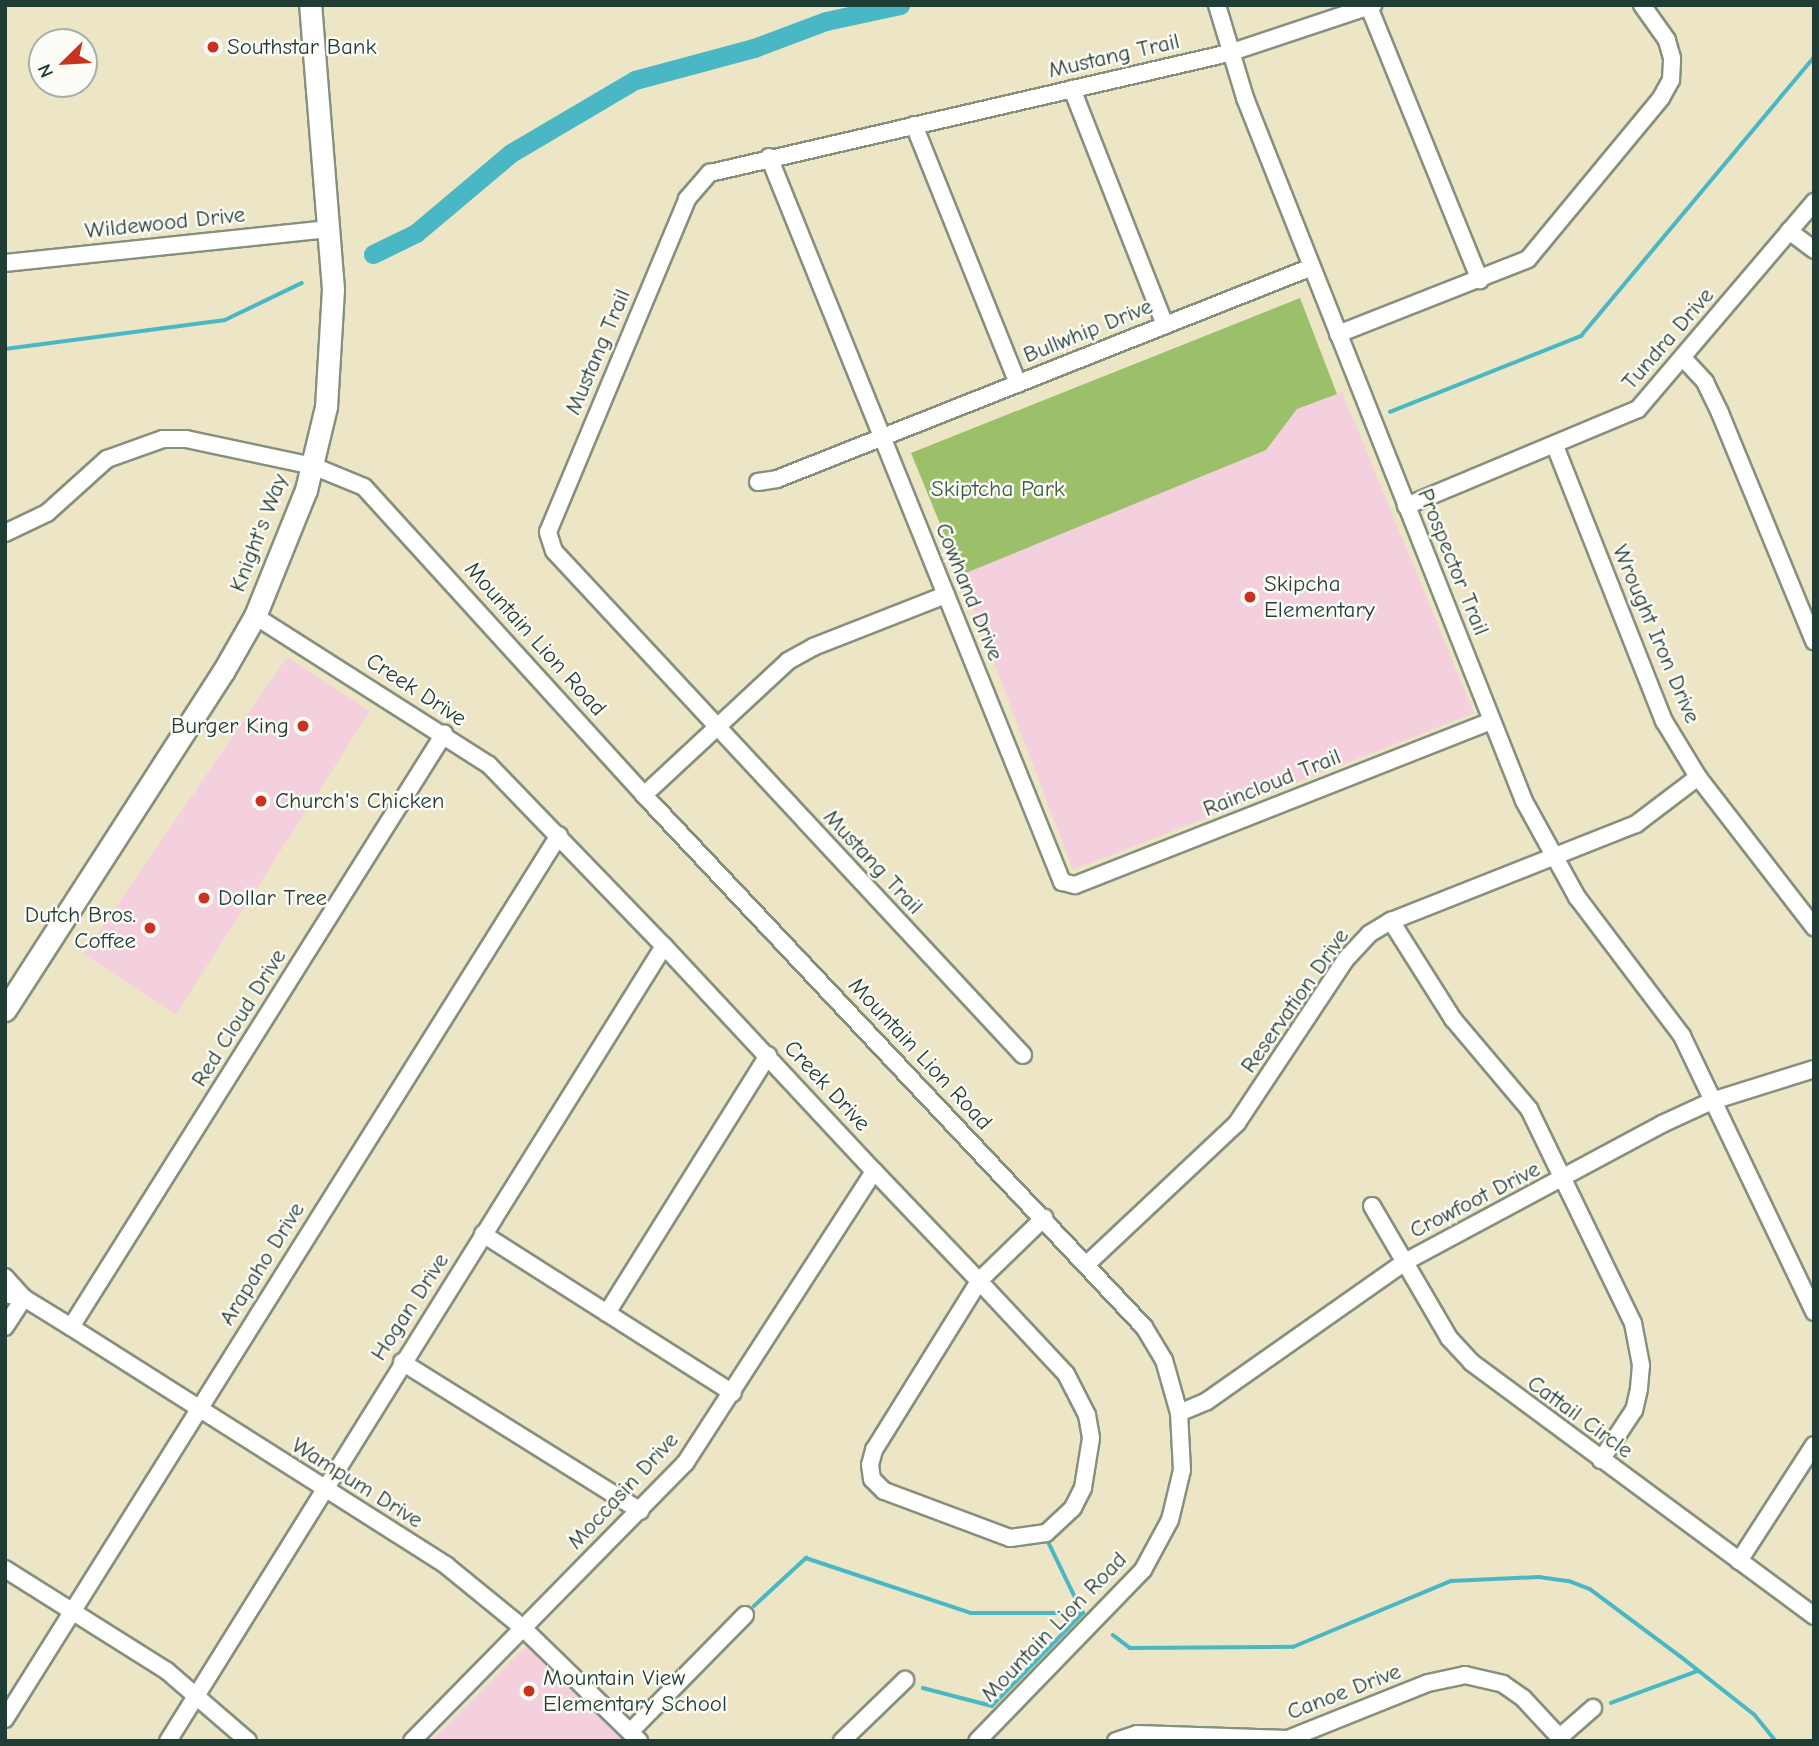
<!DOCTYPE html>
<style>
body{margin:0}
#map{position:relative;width:1819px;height:1746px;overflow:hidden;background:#ece5c6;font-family:"Comic Neue",sans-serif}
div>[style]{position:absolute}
.built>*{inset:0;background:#f4cfdd}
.green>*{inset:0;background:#9cc06a}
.stream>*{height:3.5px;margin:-1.75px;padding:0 1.75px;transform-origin:1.75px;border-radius:1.75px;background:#4ab8c4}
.river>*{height:19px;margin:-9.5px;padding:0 9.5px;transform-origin:9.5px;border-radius:9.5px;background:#4ab8c4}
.roads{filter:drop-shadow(2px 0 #86917d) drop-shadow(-2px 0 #86917d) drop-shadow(0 2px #86917d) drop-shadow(0 -2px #86917d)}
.minor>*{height:16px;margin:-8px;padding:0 8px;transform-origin:8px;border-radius:8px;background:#fff}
.major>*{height:21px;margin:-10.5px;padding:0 10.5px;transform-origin:10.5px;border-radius:10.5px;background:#fff}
.dots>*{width:19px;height:19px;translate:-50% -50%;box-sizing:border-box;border:4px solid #fdfcf7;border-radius:50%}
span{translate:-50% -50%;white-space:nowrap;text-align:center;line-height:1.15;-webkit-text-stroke:5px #fdfcf7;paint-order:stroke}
.poi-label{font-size:23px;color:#1f3d34}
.left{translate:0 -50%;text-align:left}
.right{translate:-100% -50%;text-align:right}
.street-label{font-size:23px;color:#1f3d34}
.park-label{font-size:23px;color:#3e5e42}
.frame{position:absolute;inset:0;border:7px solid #1f3d34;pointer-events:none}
.north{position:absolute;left:28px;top:28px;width:70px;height:70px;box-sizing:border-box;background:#fdfcf7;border:2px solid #a4b0a9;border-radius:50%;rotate:246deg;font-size:19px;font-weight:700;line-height:28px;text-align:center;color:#1f3d34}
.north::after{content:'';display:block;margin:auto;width:24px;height:32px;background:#c8321e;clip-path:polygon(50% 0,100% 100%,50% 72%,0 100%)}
</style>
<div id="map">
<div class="built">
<div style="clip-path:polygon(1342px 392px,1474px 713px,1073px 870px,961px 575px,1265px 450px,1297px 409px)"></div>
<div style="clip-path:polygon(287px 657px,370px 711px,176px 1014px,84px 954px)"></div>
<div style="clip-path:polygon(530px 1642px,626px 1741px,431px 1741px)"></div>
</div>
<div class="green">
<div style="clip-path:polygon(1300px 298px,1337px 394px,1297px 409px,1266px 450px,961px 575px,911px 453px)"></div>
</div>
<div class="stream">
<div style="left:5px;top:349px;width:222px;rotate:-7.5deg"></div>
<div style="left:225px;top:320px;width:85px;rotate:-25.7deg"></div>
<div style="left:1390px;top:412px;width:206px;rotate:-21.7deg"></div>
<div style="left:1581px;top:336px;width:363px;rotate:-50.1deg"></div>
<div style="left:1048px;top:1541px;width:80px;rotate:64.1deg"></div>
<div style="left:754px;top:1606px;width:71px;rotate:-42.7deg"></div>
<div style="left:806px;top:1558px;width:174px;rotate:18.4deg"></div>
<div style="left:971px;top:1613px;width:112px"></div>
<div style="left:1113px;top:1635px;width:21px;rotate:37deg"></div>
<div style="left:1130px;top:1648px;width:163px;rotate:-0.4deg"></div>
<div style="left:1293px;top:1647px;width:171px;rotate:-22.7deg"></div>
<div style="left:1451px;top:1581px;width:88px;rotate:-2.6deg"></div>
<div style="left:1539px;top:1577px;width:30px;rotate:8deg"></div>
<div style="left:1569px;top:1581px;width:22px;rotate:21deg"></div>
<div style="left:1590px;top:1589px;width:112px;rotate:36.7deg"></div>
<div style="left:1680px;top:1656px;width:95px;rotate:38.2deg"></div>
<div style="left:1755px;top:1715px;width:33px;rotate:51deg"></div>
<div style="left:923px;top:1688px;width:71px;rotate:14.6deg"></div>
<div style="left:992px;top:1706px;width:130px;rotate:-45.6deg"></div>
<div style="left:1611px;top:1703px;width:93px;rotate:-20.2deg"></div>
</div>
<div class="river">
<div style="left:373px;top:254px;width:48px;rotate:-26deg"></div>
<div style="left:416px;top:233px;width:124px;rotate:-40.1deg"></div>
<div style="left:511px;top:153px;width:144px;rotate:-30.5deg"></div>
<div style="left:635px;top:80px;width:123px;rotate:-15.1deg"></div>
<div style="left:754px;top:48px;width:77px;rotate:-20.6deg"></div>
<div style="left:826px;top:21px;width:76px;rotate:-12.2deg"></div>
</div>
<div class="roads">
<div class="minor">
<div style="left:1217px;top:5px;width:97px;rotate:73.2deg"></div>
<div style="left:1245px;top:98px;width:756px;rotate:68.35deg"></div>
<div style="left:1524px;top:801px;width:110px;rotate:61.1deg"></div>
<div style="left:1577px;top:897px;width:174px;rotate:52.9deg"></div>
<div style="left:1682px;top:1036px;width:306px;rotate:64.4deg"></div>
<div style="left:1369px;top:7px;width:295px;rotate:67.9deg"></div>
<div style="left:1072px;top:89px;width:254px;rotate:68.5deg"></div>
<div style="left:914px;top:125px;width:279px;rotate:68.1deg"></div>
<div style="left:769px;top:157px;width:782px;rotate:67.99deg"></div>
<div style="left:1062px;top:882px;width:13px;rotate:13deg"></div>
<div style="left:1075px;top:885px;width:448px;rotate:-21.5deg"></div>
<div style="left:1789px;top:231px;width:31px;rotate:37deg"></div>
<div style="left:5px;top:263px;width:327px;rotate:-6deg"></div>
<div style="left:1338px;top:334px;width:204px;rotate:-21.5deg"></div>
<div style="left:1528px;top:259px;width:209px;rotate:-50.4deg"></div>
<div style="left:1661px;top:98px;width:21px;rotate:-61deg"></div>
<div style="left:1671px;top:80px;width:22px;rotate:-87deg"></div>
<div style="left:1672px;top:58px;width:19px;rotate:-106deg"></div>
<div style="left:1667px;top:40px;width:43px;rotate:-125.5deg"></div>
<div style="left:1683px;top:358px;width:33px;rotate:47deg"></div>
<div style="left:1705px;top:382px;width:34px;rotate:64deg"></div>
<div style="left:1720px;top:413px;width:247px;rotate:67.6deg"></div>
<div style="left:1555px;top:446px;width:296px;rotate:68.4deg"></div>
<div style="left:1664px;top:721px;width:66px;rotate:58.7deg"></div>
<div style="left:1698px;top:777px;width:190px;rotate:52.3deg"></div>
<div style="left:758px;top:482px;width:19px;rotate:-9deg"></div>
<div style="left:777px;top:479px;width:575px;rotate:-21.62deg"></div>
<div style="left:1406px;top:506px;width:251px;rotate:-22.7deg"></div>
<div style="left:1638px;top:409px;width:272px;rotate:-49.6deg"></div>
<div style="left:5px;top:533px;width:47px;rotate:-25.5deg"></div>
<div style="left:47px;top:513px;width:81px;rotate:-42deg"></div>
<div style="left:107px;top:459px;width:59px;rotate:-19.7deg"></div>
<div style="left:163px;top:439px;width:23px"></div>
<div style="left:186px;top:439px;width:130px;rotate:12deg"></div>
<div style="left:313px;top:466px;width:55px;rotate:22.4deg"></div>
<div style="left:364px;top:487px;width:416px;rotate:47.7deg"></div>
<div style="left:644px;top:795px;width:730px;rotate:46.78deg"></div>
<div style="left:1144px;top:1327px;width:39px;rotate:59deg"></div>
<div style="left:1164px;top:1360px;width:55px;rotate:74.2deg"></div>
<div style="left:1179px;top:1413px;width:57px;rotate:87deg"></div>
<div style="left:1182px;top:1470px;width:51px;rotate:103.5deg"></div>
<div style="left:1170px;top:1520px;width:57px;rotate:118.4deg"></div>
<div style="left:1143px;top:1570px;width:238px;rotate:134.1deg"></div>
<div style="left:255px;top:616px;width:277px;rotate:32.5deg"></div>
<div style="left:489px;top:765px;width:252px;rotate:46deg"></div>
<div style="left:664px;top:946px;width:308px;rotate:47deg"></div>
<div style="left:874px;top:1171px;width:152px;rotate:46.3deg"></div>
<div style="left:979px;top:1281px;width:127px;rotate:46.9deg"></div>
<div style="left:1066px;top:1374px;width:46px;rotate:62.9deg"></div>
<div style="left:1087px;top:1415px;width:23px;rotate:80deg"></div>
<div style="left:1091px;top:1438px;width:51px;rotate:99.1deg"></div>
<div style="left:1083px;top:1488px;width:22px;rotate:117deg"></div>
<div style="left:1073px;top:1508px;width:37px;rotate:137deg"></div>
<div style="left:1046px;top:1533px;width:36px;rotate:172deg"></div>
<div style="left:1010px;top:1538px;width:134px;rotate:-159.5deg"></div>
<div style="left:884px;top:1491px;width:17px;rotate:-135deg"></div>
<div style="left:872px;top:1479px;width:14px;rotate:-98deg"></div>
<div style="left:870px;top:1465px;width:16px;rotate:-75deg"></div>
<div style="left:874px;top:1450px;width:199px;rotate:-58.1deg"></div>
<div style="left:979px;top:1281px;width:91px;rotate:-44.1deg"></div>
<div style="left:644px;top:795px;width:197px;rotate:-42.9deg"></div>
<div style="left:788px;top:661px;width:29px;rotate:-29deg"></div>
<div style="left:813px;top:647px;width:143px;rotate:-21.4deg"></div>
<div style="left:1391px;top:921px;width:116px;rotate:57.7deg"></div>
<div style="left:1453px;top:1019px;width:118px;rotate:49.8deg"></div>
<div style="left:1529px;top:1109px;width:238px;rotate:64.1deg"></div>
<div style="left:1633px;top:1323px;width:43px;rotate:79.2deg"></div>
<div style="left:1641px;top:1365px;width:24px;rotate:95deg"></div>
<div style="left:1639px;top:1389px;width:22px;rotate:103deg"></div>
<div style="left:1634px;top:1410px;width:60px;rotate:123.4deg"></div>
<div style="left:1023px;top:1055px;width:688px;rotate:-132.94deg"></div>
<div style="left:554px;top:551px;width:20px;rotate:-108deg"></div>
<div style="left:548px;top:532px;width:361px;rotate:-67.3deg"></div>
<div style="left:687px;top:199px;width:35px;rotate:-49deg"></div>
<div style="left:710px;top:173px;width:533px;rotate:-13.02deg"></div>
<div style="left:1229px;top:53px;width:152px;rotate:-18.4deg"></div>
<div style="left:1372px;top:1206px;width:153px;rotate:59.7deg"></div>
<div style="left:1449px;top:1338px;width:33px;rotate:47deg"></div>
<div style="left:1471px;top:1362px;width:427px;rotate:36.5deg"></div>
<div style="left:483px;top:1234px;width:296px;rotate:32.5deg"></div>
<div style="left:1087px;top:1264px;width:206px;rotate:-43.2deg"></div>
<div style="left:1237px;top:1123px;width:197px;rotate:-56.4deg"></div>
<div style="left:1346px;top:959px;width:34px;rotate:-47deg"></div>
<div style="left:1369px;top:934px;width:26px;rotate:-31deg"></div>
<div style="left:1391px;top:921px;width:264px;rotate:-21.6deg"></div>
<div style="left:1636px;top:824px;width:78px;rotate:-37.2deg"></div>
<div style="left:5px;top:1277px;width:28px;rotate:48deg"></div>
<div style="left:5px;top:1294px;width:19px;rotate:12deg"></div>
<div style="left:24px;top:1298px;width:55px;rotate:31.7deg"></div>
<div style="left:71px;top:1327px;width:446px;rotate:32.4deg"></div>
<div style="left:447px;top:1566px;width:98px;rotate:39.2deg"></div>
<div style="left:523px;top:1628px;width:162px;rotate:44.2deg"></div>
<div style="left:607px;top:1313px;width:304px;rotate:-58deg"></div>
<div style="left:5px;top:1327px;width:35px;rotate:-57deg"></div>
<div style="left:71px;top:1327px;width:701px;rotate:-57.83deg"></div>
<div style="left:402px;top:1362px;width:281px;rotate:32deg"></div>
<div style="left:1179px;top:1413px;width:30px;rotate:-23deg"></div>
<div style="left:1207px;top:1401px;width:240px;rotate:-35.1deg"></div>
<div style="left:1403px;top:1263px;width:294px;rotate:-28.2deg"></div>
<div style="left:1662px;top:1124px;width:55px;rotate:-24.7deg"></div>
<div style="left:1712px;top:1101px;width:107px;rotate:-17.4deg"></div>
<div style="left:1739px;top:1561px;width:138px;rotate:-57.1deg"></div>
<div style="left:5px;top:1569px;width:191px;rotate:32.2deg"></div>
<div style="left:167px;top:1671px;width:107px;rotate:40.8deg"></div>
<div style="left:5px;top:1719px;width:1043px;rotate:-57.92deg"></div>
<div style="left:630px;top:1732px;width:164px;rotate:-45.5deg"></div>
<div style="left:1560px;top:1737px;width:44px;rotate:-41.3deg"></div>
<div style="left:168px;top:1741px;width:937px;rotate:-58.04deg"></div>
<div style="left:412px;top:1741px;width:391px;rotate:-45.5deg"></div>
<div style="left:686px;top:1462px;width:346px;rotate:-57.1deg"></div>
<div style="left:842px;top:1741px;width:88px;rotate:-44.1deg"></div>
<div style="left:1116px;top:1741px;width:22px;rotate:-18deg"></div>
<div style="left:1137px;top:1734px;width:151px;rotate:1.9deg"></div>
<div style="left:1288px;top:1739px;width:151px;rotate:-21.8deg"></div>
<div style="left:1428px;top:1683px;width:38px;rotate:-12deg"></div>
<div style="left:1465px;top:1675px;width:39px;rotate:13deg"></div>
<div style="left:1503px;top:1684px;width:24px;rotate:35deg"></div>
<div style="left:1523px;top:1698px;width:59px;rotate:47.1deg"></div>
</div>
<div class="major">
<div style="left:5px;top:1010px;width:402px;rotate:-57.2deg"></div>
<div style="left:223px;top:672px;width:64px;rotate:-60.3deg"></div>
<div style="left:255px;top:616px;width:136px;rotate:-68deg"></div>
<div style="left:306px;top:490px;width:85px;rotate:-76.5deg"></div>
<div style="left:326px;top:407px;width:118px;rotate:-86.6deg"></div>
<div style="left:333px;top:289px;width:285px;rotate:-94.6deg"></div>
</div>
</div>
<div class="dots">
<div style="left:213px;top:47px;background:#c8321e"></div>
<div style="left:1250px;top:597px;background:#c8321e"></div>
<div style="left:303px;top:726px;background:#c8321e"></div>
<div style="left:261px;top:801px;background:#c8321e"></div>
<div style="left:204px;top:898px;background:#c8321e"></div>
<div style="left:150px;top:928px;background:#c8321e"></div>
<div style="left:529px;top:1691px;background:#c8321e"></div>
</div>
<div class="poi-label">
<span class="left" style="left:227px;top:47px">Southstar Bank</span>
<span class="left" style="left:1264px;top:597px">Skipcha<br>Elementary</span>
<span class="right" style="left:289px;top:726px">Burger King</span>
<span class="left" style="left:275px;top:801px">Church's Chicken</span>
<span class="left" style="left:218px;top:898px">Dollar Tree</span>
<span class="right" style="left:136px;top:928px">Dutch Bros.<br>Coffee</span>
<span class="left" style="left:543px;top:1691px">Mountain View<br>Elementary School</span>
</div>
<div class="street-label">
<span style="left:1114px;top:56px;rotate:-13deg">Mustang Trail</span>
<span style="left:165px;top:223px;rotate:-6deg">Wildewood Drive</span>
<span style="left:1088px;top:331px;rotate:-22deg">Bullwhip Drive</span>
<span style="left:1668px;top:339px;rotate:-49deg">Tundra Drive</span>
<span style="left:598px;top:352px;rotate:-67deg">Mustang Trail</span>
<span style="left:259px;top:533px;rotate:-69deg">Knight's Way</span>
<span style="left:1453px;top:562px;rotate:68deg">Prospector Trail</span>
<span style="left:969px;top:592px;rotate:68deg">Cowhand Drive</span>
<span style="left:1656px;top:634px;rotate:67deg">Wrought Iron Drive</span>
<span style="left:535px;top:639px;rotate:48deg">Mountain Lion Road</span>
<span style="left:416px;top:690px;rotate:33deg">Creek Drive</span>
<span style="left:1272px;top:783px;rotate:-22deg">Raincloud Trail</span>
<span style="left:873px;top:862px;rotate:47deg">Mustang Trail</span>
<span style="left:1295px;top:1001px;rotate:-55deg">Reservation Drive</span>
<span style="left:239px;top:1018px;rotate:-58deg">Red Cloud Drive</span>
<span style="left:920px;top:1054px;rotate:47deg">Mountain Lion Road</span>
<span style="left:827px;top:1086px;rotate:47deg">Creek Drive</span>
<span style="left:1475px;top:1200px;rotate:-27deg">Crowfoot Drive</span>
<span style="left:262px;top:1264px;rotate:-58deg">Arapaho Drive</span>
<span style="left:410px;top:1307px;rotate:-57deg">Hogan Drive</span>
<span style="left:1580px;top:1417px;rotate:36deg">Cattail Circle</span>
<span style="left:357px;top:1483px;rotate:32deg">Wampum Drive</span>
<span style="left:623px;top:1491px;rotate:-47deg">Moccasin Drive</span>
<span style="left:1054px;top:1627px;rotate:-46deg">Mountain Lion Road</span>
<span style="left:1344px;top:1692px;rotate:-21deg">Canoe Drive</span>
</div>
<div class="park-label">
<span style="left:998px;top:489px">Skiptcha Park</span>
</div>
<div class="frame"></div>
<div class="north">N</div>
</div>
